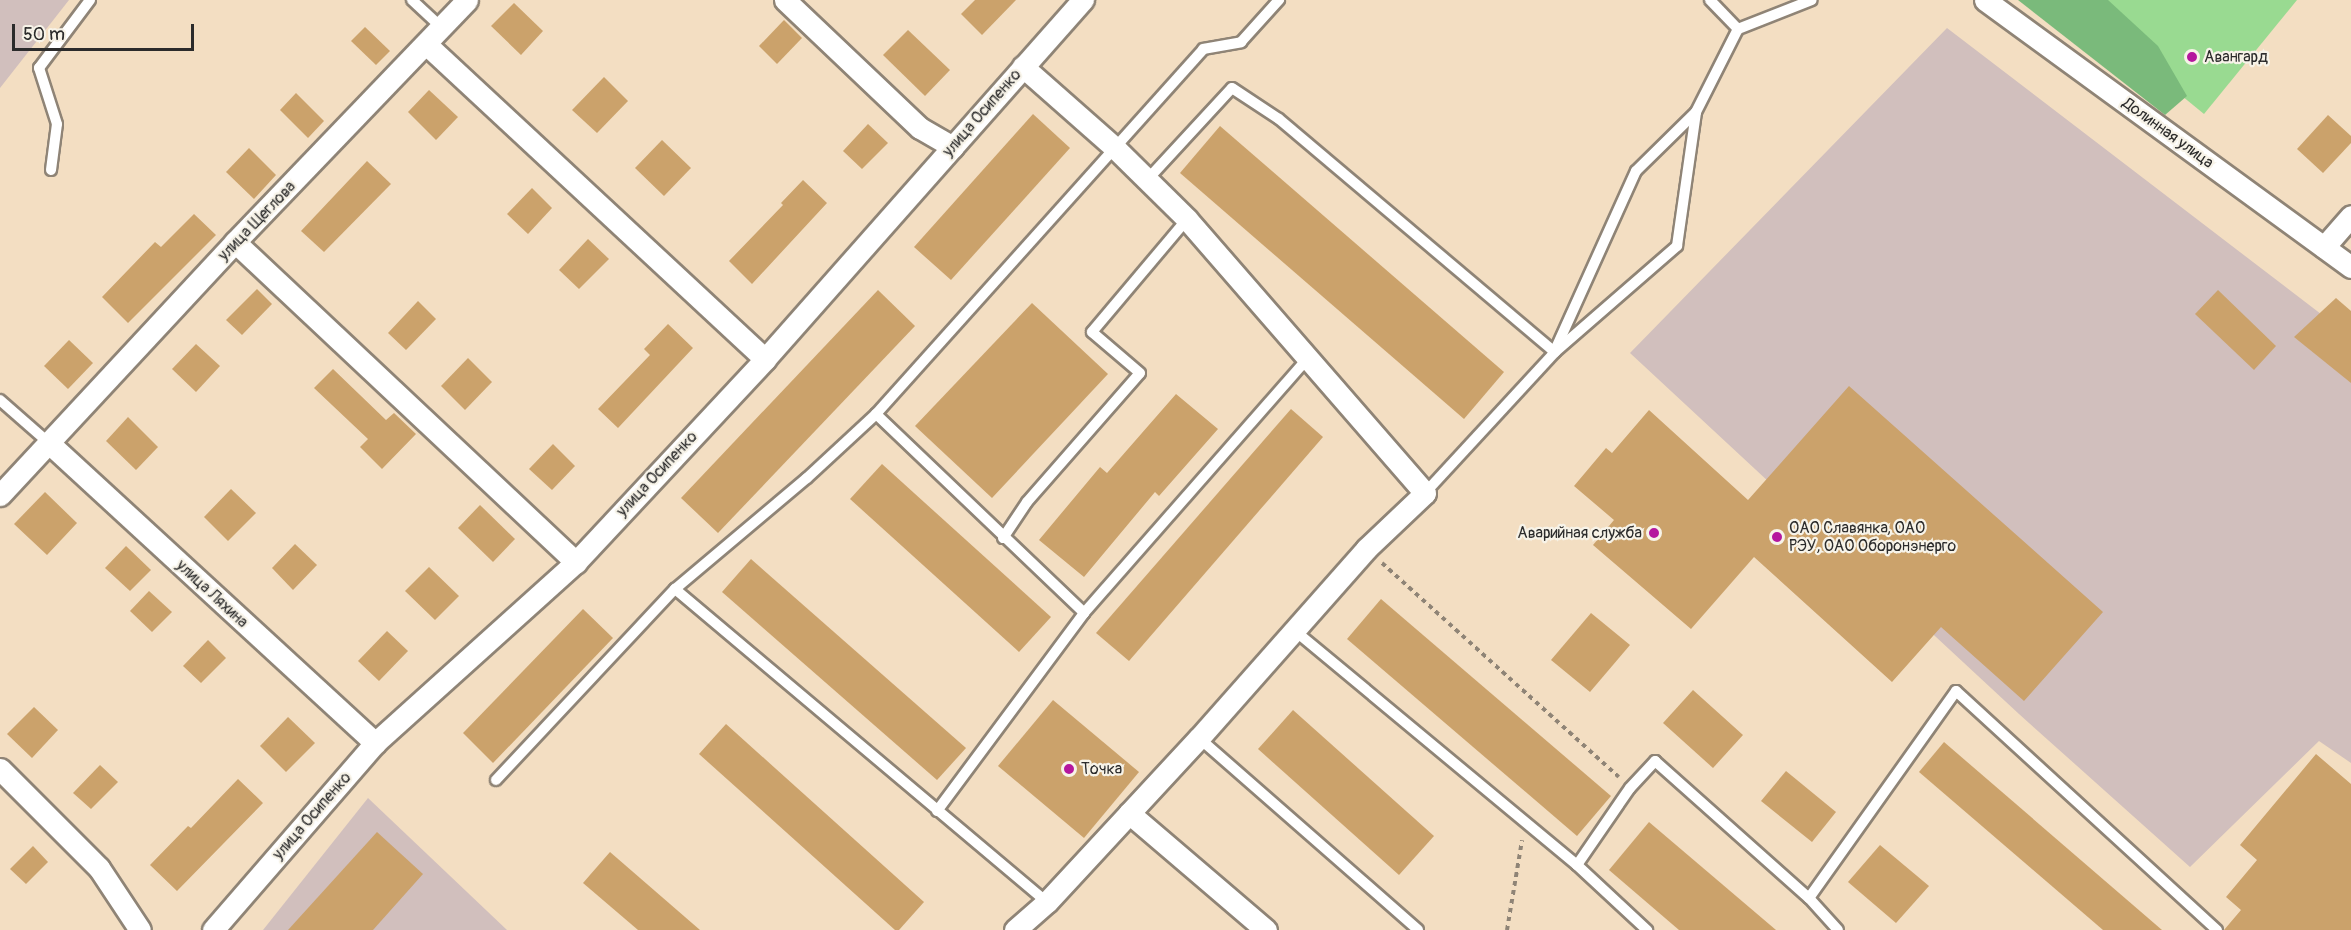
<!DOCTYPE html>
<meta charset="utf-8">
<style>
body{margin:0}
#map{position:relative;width:2351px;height:930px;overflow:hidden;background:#f3dec2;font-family:Pangolin,sans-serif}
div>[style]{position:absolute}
.industrial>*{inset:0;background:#d1bfbd}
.green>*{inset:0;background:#99da91}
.forest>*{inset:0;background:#7aba7b}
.building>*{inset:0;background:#cba26b}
.path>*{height:4px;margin-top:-2px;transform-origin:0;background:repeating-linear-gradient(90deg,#8f8476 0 4.5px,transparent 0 9px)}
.roads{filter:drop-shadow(2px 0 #8f8476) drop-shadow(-2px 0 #8f8476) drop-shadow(0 2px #8f8476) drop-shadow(0 -2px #8f8476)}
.lane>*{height:10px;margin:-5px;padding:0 5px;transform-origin:5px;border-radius:5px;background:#fff}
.street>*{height:21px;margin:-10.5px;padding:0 10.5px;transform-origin:10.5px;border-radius:10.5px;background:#fff}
.dots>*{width:16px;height:16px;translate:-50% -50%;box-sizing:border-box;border:3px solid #f7f3e8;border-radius:50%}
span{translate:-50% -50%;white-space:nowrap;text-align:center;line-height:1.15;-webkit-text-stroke:4.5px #f7f3e8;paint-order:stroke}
.poi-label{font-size:16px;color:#2b2b2b}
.left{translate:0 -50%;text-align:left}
.right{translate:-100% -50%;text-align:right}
.street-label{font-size:16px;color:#2b2b2b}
.scale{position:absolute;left:12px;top:24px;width:182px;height:27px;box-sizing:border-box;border:3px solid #2b2b2b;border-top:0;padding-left:8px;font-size:18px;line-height:21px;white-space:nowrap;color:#2b2b2b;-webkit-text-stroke:4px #f7f3e8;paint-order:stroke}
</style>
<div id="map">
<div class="industrial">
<div style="clip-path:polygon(0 0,69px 0,0 88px)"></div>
<div style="clip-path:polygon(1947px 28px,2351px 337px,2351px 763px,2319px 741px,2190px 867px,2019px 714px,1630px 353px)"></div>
<div style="clip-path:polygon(368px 798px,507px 930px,263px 930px)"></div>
</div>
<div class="green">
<div style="clip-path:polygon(2065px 0,2297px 0,2204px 114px)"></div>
</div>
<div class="forest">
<div style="clip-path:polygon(2018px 0,2108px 0,2158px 46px,2187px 96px,2165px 115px)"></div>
</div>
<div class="building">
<div style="clip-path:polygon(975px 0,1016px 0,982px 35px,961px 14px)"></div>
<div style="clip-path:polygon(514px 3px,543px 31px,521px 55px,491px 26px)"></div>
<div style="clip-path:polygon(784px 20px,802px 38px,777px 64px,759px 46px)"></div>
<div style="clip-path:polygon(365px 27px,390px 51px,376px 65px,351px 41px)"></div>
<div style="clip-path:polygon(908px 30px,950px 70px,925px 96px,883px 55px)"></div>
<div style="clip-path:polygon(604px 77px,628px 101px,597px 133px,572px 110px)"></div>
<div style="clip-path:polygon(429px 90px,458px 117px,436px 140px,408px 112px)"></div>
<div style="clip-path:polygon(296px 93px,324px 121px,308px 138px,280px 110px)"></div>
<div style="clip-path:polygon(1033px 114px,1070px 148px,951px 280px,914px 247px)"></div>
<div style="clip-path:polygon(2328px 115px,2351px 136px,2351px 143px,2323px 173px,2297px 149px)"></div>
<div style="clip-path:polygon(868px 124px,888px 143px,862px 169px,843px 151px)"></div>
<div style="clip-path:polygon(1220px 126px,1504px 372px,1464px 419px,1180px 173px)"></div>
<div style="clip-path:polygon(662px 140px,691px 168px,664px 196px,635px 168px)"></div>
<div style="clip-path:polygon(249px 148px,276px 175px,254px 199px,226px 172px)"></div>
<div style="clip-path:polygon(367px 161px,391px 184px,324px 252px,301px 231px)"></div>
<div style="clip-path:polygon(803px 180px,827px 203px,752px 284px,729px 261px,783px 205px,781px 203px)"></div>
<div style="clip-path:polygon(532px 188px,552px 208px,528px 234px,507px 214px)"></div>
<div style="clip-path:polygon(194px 214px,216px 235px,128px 323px,102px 297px,155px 242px,161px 247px)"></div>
<div style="clip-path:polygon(588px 239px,609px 259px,579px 289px,559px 270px)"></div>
<div style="clip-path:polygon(257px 289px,272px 304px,242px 335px,226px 320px)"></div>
<div style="clip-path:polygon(878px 290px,915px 326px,718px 533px,681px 498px)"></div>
<div style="clip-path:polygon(2218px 290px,2276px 346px,2254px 370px,2195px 314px)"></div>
<div style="clip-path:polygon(2336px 298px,2351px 311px,2351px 383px,2294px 337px)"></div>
<div style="clip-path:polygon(418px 301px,436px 319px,406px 350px,388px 333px)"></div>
<div style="clip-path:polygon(1032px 303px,1108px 374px,992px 498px,915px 426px)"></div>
<div style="clip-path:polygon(668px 324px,693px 348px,618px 428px,598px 409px,650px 355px,644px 349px)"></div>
<div style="clip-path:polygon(69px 340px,93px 363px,68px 389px,44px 366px)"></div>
<div style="clip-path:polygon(196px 344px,220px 366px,196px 392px,172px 369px)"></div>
<div style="clip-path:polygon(468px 358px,492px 382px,465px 410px,441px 386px)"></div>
<div style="clip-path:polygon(333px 369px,386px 420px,394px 413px,416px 434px,382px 469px,360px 447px,368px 439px,314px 388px)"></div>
<div style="clip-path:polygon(1849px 386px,2103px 612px,2024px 701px,1941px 627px,1892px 682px,1754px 557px,1691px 629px,1593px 545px,1614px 520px,1574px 486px,1606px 448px,1612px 453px,1649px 410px,1748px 500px)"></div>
<div style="clip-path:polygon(1176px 394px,1218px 429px,1159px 496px,1155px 492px,1084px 577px,1039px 540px,1100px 467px,1107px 473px)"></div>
<div style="clip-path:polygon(1291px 409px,1323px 437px,1129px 661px,1096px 633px)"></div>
<div style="clip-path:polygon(128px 417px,158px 447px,136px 470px,106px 441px)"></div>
<div style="clip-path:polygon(553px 444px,575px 466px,552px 490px,529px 469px)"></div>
<div style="clip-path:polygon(882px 464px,1051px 617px,1019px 652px,850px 499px)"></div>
<div style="clip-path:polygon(231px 489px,256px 513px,228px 541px,204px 517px)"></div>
<div style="clip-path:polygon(45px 492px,77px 523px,47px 555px,14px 524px)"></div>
<div style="clip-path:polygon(480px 505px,515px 539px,493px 562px,458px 528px)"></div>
<div style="clip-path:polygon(295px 544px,317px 565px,293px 590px,272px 568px)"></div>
<div style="clip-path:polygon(126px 546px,151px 570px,130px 591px,105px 568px)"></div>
<div style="clip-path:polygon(751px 559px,966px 748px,937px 780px,722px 592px)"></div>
<div style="clip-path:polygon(429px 567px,459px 596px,435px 620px,405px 591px)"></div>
<div style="clip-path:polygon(149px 591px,172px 612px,152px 632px,130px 611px)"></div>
<div style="clip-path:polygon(1381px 599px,1611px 796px,1577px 836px,1347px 639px)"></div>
<div style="clip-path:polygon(583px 609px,613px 638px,493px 763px,463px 733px)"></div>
<div style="clip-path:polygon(1591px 613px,1630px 645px,1590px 692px,1551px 660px)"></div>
<div style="clip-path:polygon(387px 631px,408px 651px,379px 681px,358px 661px)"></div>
<div style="clip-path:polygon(208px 640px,226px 658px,201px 683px,183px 666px)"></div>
<div style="clip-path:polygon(1693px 690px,1743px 735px,1713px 768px,1663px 723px)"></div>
<div style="clip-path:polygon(1053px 700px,1139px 772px,1084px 838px,998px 766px)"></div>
<div style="clip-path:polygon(34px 707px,58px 730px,32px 758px,7px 734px)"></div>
<div style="clip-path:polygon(1293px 710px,1434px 836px,1399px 875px,1258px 749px)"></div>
<div style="clip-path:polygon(288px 717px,315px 743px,286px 772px,260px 746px)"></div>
<div style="clip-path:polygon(726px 724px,924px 902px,899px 930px,895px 930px,699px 754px)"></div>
<div style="clip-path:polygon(1944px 742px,2162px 930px,2103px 930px,1919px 772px)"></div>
<div style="clip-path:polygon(2316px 754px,2351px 784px,2351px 930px,2224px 930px,2241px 910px,2226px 897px,2257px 860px,2240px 845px)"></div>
<div style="clip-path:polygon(100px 765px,118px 782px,91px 809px,73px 793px)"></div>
<div style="clip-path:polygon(1786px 771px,1836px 812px,1812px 842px,1761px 801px)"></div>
<div style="clip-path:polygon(238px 779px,263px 803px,177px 891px,150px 865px,188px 826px,191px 828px)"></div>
<div style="clip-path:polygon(1649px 822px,1776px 930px,1679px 930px,1609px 870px)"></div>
<div style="clip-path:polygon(377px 832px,423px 874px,373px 930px,288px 930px)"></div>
<div style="clip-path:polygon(1880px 845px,1929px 886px,1896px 923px,1848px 882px)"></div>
<div style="clip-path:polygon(33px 846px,48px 862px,26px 884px,10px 869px)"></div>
<div style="clip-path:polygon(610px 852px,700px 930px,638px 930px,583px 883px)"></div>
</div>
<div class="path">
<div style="left:1382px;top:563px;width:319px;rotate:42.1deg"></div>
<div style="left:1507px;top:930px;width:91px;rotate:-80.5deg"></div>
</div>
<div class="roads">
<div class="lane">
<div style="left:412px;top:0;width:40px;rotate:43deg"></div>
<div style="left:1710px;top:0;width:40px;rotate:46deg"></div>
<div style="left:51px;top:170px;width:46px;rotate:-82.6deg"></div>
<div style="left:57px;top:124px;width:59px;rotate:-107.8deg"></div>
<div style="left:39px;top:68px;width:85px;rotate:-53.1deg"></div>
<div style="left:1147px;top:180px;width:125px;rotate:-47.3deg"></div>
<div style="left:1232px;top:88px;width:56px;rotate:33.4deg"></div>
<div style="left:1279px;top:119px;width:361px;rotate:40.2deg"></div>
<div style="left:1555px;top:352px;width:192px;rotate:132.7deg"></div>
<div style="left:1556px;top:348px;width:194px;rotate:-65.7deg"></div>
<div style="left:1636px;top:171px;width:84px;rotate:-44.5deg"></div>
<div style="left:1555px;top:352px;width:162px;rotate:-41deg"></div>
<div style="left:1677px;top:246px;width:135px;rotate:-81.9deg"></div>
<div style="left:1696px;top:112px;width:93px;rotate:-63.2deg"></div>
<div style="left:1738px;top:29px;width:79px;rotate:-21.4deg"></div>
<div style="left:0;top:400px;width:67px;rotate:41.3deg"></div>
<div style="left:876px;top:414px;width:288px;rotate:43.7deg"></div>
<div style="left:1003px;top:538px;width:43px;rotate:-56.3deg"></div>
<div style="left:1027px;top:502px;width:171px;rotate:-48.8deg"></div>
<div style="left:1140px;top:373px;width:63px;rotate:-139.5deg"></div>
<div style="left:1092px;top:332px;width:148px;rotate:-49.9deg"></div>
<div style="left:675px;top:589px;width:486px;rotate:40.1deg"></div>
<div style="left:1294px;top:630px;width:368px;rotate:39.7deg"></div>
<div style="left:1577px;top:865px;width:93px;rotate:-55.5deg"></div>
<div style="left:1630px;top:788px;width:37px;rotate:-47deg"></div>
<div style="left:1655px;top:761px;width:206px;rotate:41.7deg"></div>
<div style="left:1809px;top:898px;width:43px;rotate:47.8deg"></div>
<div style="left:1199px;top:738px;width:291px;rotate:41.2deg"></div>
<div style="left:496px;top:780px;width:262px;rotate:-46.9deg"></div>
<div style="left:675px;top:589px;width:172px;rotate:-40.1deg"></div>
<div style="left:807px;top:478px;width:94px;rotate:-42.8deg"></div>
<div style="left:876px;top:414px;width:490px;rotate:-48.1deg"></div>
<div style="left:1203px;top:49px;width:39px;rotate:-10deg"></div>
<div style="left:1241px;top:42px;width:57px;rotate:-47.9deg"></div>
<div style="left:937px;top:811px;width:247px;rotate:-53.4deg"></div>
<div style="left:1084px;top:613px;width:341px;rotate:-48.7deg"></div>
<div style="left:1577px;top:865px;width:96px;rotate:42.9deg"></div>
<div style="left:1809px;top:898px;width:254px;rotate:-54.6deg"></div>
<div style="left:1956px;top:691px;width:354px;rotate:42.5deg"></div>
</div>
<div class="street">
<div style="left:785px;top:0;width:186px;rotate:43.5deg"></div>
<div style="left:920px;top:128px;width:38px;rotate:30deg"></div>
<div style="left:1985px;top:0;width:453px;rotate:36.1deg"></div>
<div style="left:426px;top:44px;width:463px;rotate:42.9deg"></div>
<div style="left:235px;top:242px;width:468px;rotate:43.2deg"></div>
<div style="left:2324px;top:247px;width:41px;rotate:-48.9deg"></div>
<div style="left:50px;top:444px;width:442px;rotate:42.6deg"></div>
<div style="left:0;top:495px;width:345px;rotate:-47.1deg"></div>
<div style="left:235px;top:242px;width:335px;rotate:-46.2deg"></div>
<div style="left:0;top:769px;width:140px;rotate:45deg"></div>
<div style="left:99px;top:868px;width:74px;rotate:56.5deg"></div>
<div style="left:1129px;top:813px;width:180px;rotate:40.5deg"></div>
<div style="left:213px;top:930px;width:247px;rotate:-49.1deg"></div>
<div style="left:375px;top:743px;width:270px;rotate:-42deg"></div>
<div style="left:576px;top:562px;width:277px;rotate:-47deg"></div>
<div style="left:765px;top:359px;width:480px;rotate:-48.5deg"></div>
<div style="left:1015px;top:930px;width:43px;rotate:-41.2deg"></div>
<div style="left:1047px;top:902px;width:224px;rotate:-47.2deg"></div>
<div style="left:1199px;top:738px;width:252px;rotate:-48.5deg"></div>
<div style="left:1366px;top:549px;width:81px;rotate:-43.5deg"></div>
<div style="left:1425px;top:493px;width:363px;rotate:-131deg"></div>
<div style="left:1187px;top:219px;width:101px;rotate:-135.4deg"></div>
<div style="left:1115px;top:148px;width:123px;rotate:-138.6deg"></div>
</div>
</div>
<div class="dots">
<div style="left:2192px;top:57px;background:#b5179e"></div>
<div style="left:1654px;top:533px;background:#b5179e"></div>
<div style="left:1777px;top:537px;background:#b5179e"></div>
<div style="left:1069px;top:769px;background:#b5179e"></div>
</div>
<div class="poi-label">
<span class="left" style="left:2204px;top:57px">Авангард</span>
<span class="left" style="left:1789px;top:537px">ОАО Славянка, ОАО<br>РЭУ, ОАО Оборонэнерго</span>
<span class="right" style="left:1642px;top:533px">Аварийная служба</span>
<span class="left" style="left:1081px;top:769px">Точка</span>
</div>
<div class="street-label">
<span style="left:982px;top:113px;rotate:-49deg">улица Осипенко</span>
<span style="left:2168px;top:133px;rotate:36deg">Долинная улица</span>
<span style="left:257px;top:221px;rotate:-46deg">улица Щеглова</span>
<span style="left:657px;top:474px;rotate:-47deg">улица Осипенко</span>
<span style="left:212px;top:594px;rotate:43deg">улица Ляхина</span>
<span style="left:312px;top:816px;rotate:-49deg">улица Осипенко</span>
</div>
<div class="scale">50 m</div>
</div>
